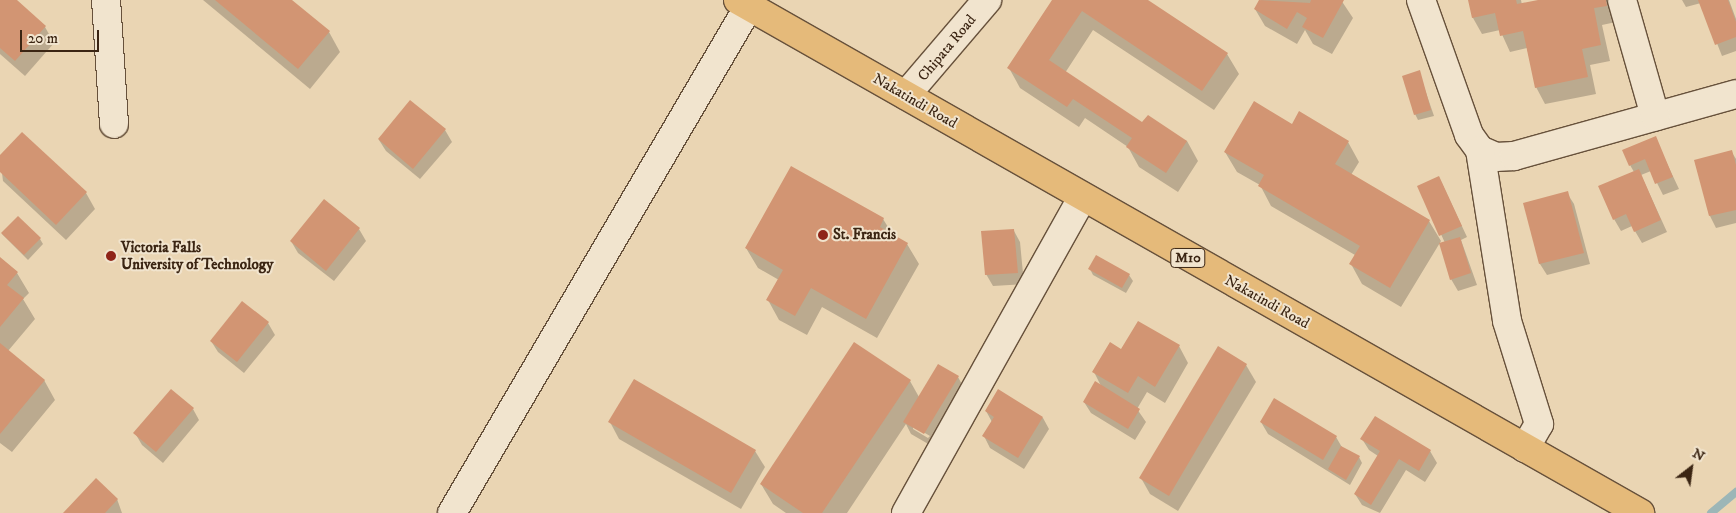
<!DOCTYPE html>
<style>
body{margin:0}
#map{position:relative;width:1736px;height:513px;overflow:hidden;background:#ead5b3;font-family:"IM FELL DW Pica",serif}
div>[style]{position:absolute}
.shadow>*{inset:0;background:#0003}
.stream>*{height:8px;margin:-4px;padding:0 4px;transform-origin:4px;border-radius:4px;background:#9cb6b7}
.building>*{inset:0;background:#d29573}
.roads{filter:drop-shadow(1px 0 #67513b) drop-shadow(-1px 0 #67513b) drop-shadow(0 1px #67513b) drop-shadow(0 -1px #67513b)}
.minor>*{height:28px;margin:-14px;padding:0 14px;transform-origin:14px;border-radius:14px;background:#f1e4ce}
.highway>*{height:28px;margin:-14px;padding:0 14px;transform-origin:14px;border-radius:14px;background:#e5ba7a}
.dots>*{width:14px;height:14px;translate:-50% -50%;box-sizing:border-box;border:2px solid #f1e4ce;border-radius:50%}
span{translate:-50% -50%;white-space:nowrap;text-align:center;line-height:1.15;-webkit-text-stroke:4px #f1e4ce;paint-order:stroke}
.shield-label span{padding:1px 4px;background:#f1e4ce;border:1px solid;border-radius:4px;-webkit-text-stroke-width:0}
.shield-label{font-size:14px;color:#3b2513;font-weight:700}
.street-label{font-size:15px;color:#3b2513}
.poi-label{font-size:15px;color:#3b2513;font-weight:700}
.left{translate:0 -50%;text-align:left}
.north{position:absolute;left:1666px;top:443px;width:50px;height:50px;-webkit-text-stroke:4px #f1e4ce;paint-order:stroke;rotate:30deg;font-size:14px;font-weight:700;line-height:20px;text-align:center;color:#3b2513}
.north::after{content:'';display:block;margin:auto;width:18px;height:22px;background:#3b2513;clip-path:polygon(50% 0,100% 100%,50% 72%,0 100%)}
.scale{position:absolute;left:20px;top:30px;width:79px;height:22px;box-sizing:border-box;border:2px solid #3b2513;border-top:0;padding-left:6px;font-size:15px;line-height:18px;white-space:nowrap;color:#3b2513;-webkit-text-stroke:4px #f1e4ce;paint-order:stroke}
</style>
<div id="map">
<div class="shadow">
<div style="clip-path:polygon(0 0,15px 0,45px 27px,54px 43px,25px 76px,0 54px)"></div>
<div style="clip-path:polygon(203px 0,290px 0,329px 32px,340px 52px,310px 89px)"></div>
<div style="clip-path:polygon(1054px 0,1146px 0,1227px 54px,1239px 74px,1214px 110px,1093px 30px,1065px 73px,1142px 124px,1187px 141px,1198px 161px,1178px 192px,1139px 167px,1128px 147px,1085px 118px,1079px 127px,1020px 88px,1009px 68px)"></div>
<div style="clip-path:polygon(1261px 0,1341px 0,1353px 18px,1332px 54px,1313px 44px,1305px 30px,1297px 44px,1265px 26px,1255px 9px)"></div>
<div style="clip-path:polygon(1469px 0,1521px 0,1522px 5px,1545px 0,1611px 0,1616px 22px,1602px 25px,1610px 61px,1590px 65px,1596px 94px,1545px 104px,1536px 87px,1527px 48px,1510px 52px,1500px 30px,1482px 34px,1473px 18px)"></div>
<div style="clip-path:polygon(1682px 0,1729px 0,1736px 19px,1736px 51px,1722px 56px,1701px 3px,1686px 7px)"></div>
<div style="clip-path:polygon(1419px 72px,1434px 116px,1418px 120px,1415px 114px)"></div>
<div style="clip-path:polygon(1292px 125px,1348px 142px,1359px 162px,1351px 175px,1429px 221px,1441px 241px,1401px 307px,1362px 284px,1351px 264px,1355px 255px,1271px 206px,1260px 185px,1237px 172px,1225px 152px)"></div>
<div style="clip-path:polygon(445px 130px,452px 142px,420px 179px,386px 151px,379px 140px)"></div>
<div style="clip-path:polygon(1655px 138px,1679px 189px,1663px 195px,1651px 171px,1641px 175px,1667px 232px,1642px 243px,1632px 226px,1621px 231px,1614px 219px,1634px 172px,1630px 165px)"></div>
<div style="clip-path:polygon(1731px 151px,1736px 159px,1736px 223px,1716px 228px,1710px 216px,1695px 161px)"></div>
<div style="clip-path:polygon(0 157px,86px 193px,95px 209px,66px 240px,3px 181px)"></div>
<div style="clip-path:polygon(1439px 177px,1467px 237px,1461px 240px,1477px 285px,1458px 291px,1451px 279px,1445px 243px,1419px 186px)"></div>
<div style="clip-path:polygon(1567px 193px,1574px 204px,1590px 264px,1547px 275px,1540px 264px,1525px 203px)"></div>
<div style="clip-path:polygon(883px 219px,893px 235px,907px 244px,919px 264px,877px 338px,822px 307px,807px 335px,779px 320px,768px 300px,779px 280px,758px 268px,746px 248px)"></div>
<div style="clip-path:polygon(359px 229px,366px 241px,334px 281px,298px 253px,291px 241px)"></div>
<div style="clip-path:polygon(1014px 231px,1020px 242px,1024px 284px,993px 286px,986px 274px)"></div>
<div style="clip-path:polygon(2px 234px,40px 239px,43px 244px,28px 260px)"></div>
<div style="clip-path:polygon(0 259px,17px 273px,29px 293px,23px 299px,35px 319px,8px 351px,44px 380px,55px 400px,12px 452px,0 443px)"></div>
<div style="clip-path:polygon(1090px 269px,1129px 275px,1133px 281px,1126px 293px,1093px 275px)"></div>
<div style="clip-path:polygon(243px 303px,268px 323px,275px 335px,244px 373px,218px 352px,211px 341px)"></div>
<div style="clip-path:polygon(1179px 346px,1188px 363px,1165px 403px,1147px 392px,1137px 409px,1146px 422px,1135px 440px,1091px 413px,1084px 402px,1102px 388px,1094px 372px,1121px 350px)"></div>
<div style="clip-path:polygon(1218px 348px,1246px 365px,1256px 382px,1178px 511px,1150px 494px,1141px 478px)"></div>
<div style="clip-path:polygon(evenodd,958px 377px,964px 388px,930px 445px,911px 434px,906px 424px,847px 513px,786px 513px,773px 504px,761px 484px,910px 381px,919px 397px,958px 377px,913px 426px,930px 436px,928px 438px,913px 429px,913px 426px)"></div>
<div style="clip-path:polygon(193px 409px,199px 420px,163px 463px,142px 445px,135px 433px)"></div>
<div style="clip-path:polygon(986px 411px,1043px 418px,1049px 429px,1024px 469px,990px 448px,984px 436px,992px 422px)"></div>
<div style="clip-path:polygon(1375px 417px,1430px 451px,1437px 463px,1425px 482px,1406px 470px,1380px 513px,1362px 505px,1355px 494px,1378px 456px,1369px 450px,1362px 439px)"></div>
<div style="clip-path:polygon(610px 422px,755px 451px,765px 467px,741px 509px,619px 439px)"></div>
<div style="clip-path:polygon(1261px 422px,1336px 437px,1343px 449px,1359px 457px,1362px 463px,1350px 485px,1268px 434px)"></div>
<div style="clip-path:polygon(117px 499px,122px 513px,65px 513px)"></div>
</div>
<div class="stream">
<div style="left:1711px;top:513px;width:33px;rotate:-40deg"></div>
</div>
<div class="building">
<div style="clip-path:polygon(0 0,17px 0,46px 26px,15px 61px,0 48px)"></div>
<div style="clip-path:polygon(215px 0,292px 0,330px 31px,298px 69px)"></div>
<div style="clip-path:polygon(1052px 0,1148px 0,1228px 53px,1202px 91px,1082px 11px,1049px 60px,1142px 122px,1148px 115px,1187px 141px,1166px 173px,1126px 147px,1132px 138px,1073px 99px,1067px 107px,1007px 68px)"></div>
<div style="clip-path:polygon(1259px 0,1310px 3px,1311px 0,1344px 0,1323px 38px,1302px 27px,1307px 18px,1297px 12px,1287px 29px,1254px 9px)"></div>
<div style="clip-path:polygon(1468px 0,1516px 0,1517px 4px,1538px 0,1606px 0,1607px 6px,1594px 8px,1601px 45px,1582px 49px,1588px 77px,1535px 88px,1523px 31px,1500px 36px,1495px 13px,1472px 18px)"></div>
<div style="clip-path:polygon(1698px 0,1728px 0,1736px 22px,1736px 37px,1715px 45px)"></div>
<div style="clip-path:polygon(1420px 70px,1431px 110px,1414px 115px,1402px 76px)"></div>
<div style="clip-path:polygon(410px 100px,446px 129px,413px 169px,378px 139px)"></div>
<div style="clip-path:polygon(1254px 101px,1292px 124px,1299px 111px,1349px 141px,1335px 164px,1430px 220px,1390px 288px,1349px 264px,1360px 246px,1258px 186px,1264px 175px,1224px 152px)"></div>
<div style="clip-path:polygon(22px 132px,87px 192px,56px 225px,0 172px,0 155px)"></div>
<div style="clip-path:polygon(1656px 136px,1673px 177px,1655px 184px,1645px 159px,1629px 166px,1622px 150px)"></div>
<div style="clip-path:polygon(1732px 150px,1736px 165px,1736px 210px,1709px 216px,1694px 160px)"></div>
<div style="clip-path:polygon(791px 166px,884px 218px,880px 227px,908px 243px,866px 319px,811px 288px,795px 316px,766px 300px,783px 270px,745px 248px)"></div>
<div style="clip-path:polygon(1639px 169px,1661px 220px,1634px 232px,1626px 214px,1613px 220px,1598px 186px)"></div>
<div style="clip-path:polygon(1439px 176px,1462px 226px,1439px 236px,1417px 186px)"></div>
<div style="clip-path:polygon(1568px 191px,1584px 253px,1539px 264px,1523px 203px)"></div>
<div style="clip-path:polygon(324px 199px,360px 228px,326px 271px,290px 241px)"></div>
<div style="clip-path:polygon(18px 216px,41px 238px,24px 255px,1px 233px)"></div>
<div style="clip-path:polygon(1014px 229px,1018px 273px,985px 275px,981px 231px)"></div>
<div style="clip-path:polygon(1460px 237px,1471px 273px,1450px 280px,1439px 243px)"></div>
<div style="clip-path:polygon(1096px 255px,1130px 274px,1122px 288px,1088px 269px)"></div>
<div style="clip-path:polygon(0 257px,18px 272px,7px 285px,24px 298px,0 327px)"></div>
<div style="clip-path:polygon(242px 301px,269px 322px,237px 362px,210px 341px)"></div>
<div style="clip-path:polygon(1138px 321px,1180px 345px,1155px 387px,1138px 376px,1128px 393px,1092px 372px,1110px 342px,1121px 349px)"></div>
<div style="clip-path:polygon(854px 342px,911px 380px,822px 513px,803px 513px,760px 484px)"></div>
<div style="clip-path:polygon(0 343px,45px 380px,0 434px)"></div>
<div style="clip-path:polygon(1218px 346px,1247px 364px,1169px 496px,1139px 478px)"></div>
<div style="clip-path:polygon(938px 364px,959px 376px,924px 434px,903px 422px)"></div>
<div style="clip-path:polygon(634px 379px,756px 450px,731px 493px,608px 422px)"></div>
<div style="clip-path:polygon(1095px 381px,1140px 409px,1128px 429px,1083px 402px)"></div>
<div style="clip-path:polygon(171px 389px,194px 408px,156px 452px,133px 433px)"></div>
<div style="clip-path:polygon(998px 389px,1043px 417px,1018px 458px,982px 436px,994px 417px,985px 411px)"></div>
<div style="clip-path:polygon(1274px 398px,1337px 436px,1323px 460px,1260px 422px)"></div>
<div style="clip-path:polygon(1375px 416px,1431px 450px,1419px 471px,1399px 459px,1371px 505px,1354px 494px,1380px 451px,1360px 439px)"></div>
<div style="clip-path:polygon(1341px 446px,1360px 456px,1346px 480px,1328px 469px)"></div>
<div style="clip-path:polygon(96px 478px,118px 499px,105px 513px,63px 513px)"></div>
</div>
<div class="roads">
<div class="minor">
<div style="left:106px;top:0;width:124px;rotate:86.3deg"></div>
<div style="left:1421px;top:0;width:143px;rotate:70.4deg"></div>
<div style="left:1469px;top:135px;width:19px;rotate:54deg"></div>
<div style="left:1480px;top:150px;width:17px;rotate:24deg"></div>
<div style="left:1496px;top:157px;width:18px;rotate:-3deg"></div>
<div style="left:1514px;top:156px;width:230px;rotate:-15.6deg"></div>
<div style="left:1622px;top:0;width:121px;rotate:74.1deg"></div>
<div style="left:906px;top:95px;width:125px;rotate:-49.5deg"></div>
<div style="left:1480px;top:150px;width:173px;rotate:81deg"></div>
<div style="left:1507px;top:321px;width:108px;rotate:72.7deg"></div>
<div style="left:1539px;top:424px;width:28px;rotate:120deg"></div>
<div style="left:452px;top:513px;width:588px;rotate:-59.64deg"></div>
<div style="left:906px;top:513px;width:361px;rotate:-60.8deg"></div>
</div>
<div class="highway">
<div style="left:738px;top:0;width:1038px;rotate:29.63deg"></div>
</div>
</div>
<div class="dots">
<div style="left:823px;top:235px;background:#8f2418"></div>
<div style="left:111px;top:256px;background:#8f2418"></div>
</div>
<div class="shield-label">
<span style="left:1188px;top:258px">M10</span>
</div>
<div class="street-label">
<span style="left:947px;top:48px;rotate:-50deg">Chipata Road</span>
<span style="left:915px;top:101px;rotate:30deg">Nakatindi Road</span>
<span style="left:1267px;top:302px;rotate:29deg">Nakatindi Road</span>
</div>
<div class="poi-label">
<span class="left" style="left:833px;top:235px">St. Francis</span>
<span class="left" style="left:121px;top:256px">Victoria Falls<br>University of Technology</span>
</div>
<div class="north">N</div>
<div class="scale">20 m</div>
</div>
